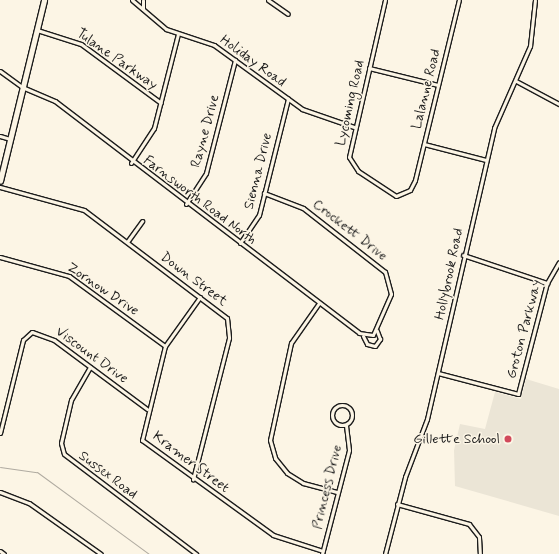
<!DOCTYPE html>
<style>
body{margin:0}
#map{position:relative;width:559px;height:554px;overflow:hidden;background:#fcf5e5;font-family:Mynerve,sans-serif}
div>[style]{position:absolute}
.built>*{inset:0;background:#ebe5d6}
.stream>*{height:1px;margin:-0.5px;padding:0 0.5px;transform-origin:0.5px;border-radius:0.5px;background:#b0aba1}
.roads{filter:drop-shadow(1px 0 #1c1c1c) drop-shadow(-1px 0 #1c1c1c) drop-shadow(0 1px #1c1c1c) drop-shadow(0 -1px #1c1c1c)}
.street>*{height:3px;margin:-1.5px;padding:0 1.5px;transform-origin:1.5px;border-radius:1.5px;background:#fcf5e5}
.street>.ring{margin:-1.5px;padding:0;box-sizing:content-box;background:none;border:3px solid #fcf5e5;border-radius:50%}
.secondary>*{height:4.5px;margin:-2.25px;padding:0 2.25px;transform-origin:2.25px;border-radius:2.25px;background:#fcf5e5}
.dots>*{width:11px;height:11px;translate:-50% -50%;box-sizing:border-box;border:2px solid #fcf5e5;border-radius:50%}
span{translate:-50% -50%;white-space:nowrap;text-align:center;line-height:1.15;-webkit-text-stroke:3px #fcf5e5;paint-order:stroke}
.street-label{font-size:14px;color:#1c1c1c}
.poi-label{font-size:14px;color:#1c1c1c}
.right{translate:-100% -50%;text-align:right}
</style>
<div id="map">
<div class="built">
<div style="clip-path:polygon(526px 379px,559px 389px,559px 516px,455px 486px,454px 450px,460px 424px,485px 429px,495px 392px,521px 399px)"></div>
</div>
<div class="stream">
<div style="left:0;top:467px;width:37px;rotate:8deg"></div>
<div style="left:37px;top:472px;width:139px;rotate:36.2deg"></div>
</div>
<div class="roads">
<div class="street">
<div style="left:132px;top:0;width:45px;rotate:40.5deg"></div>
<div style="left:166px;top:29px;width:51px;rotate:18.4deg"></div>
<div style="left:214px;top:45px;width:109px;rotate:36deg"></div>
<div style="left:302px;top:109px;width:55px;rotate:19.1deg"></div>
<div style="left:268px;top:0;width:24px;rotate:35deg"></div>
<div style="left:385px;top:0;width:161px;rotate:102.9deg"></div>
<div style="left:349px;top:157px;width:17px;rotate:57deg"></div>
<div style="left:358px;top:171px;width:45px;rotate:33.3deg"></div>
<div style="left:396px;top:196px;width:15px;rotate:-23deg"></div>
<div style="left:410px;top:190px;width:11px;rotate:-63deg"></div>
<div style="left:415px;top:180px;width:185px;rotate:-76.3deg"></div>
<div style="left:143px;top:9px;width:9px;rotate:-90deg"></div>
<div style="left:37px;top:30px;width:46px;rotate:17.7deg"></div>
<div style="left:81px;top:44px;width:99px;rotate:36.4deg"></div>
<div style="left:369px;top:68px;width:71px;rotate:13.8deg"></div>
<div style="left:0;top:71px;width:27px;rotate:36deg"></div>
<div style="left:22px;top:87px;width:36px;rotate:23deg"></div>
<div style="left:55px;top:101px;width:382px;rotate:37.3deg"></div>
<div style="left:359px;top:333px;width:14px;rotate:8deg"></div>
<div style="left:373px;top:335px;width:45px;rotate:-66.3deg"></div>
<div style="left:391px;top:294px;width:23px;rotate:-105deg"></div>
<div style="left:385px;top:272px;width:104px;rotate:-142deg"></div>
<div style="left:303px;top:208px;width:42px;rotate:-159deg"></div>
<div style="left:516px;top:81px;width:49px;rotate:28.1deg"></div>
<div style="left:0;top:136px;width:10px;rotate:17deg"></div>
<div style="left:424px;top:144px;width:64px;rotate:14.5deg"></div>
<div style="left:131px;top:163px;width:42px;rotate:-56.7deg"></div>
<div style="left:154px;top:128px;width:97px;rotate:-75.7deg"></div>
<div style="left:0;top:187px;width:87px;rotate:15.3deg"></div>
<div style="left:84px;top:210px;width:179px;rotate:37.1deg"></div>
<div style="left:227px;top:318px;width:20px;rotate:84deg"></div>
<div style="left:229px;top:338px;width:146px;rotate:104.3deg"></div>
<div style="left:186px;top:204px;width:37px;rotate:-57deg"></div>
<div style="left:206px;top:173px;width:117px;rotate:-75.6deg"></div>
<div style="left:127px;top:242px;width:26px;rotate:-54deg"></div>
<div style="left:240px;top:243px;width:34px;rotate:-56deg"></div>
<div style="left:259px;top:215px;width:120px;rotate:-76deg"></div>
<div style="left:463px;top:255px;width:89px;rotate:18.4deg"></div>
<div style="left:0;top:257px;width:72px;rotate:15.4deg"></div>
<div style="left:69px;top:276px;width:119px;rotate:36.1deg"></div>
<div style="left:200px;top:297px;width:60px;rotate:125.5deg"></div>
<div style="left:165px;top:346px;width:97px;rotate:103.7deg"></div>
<div style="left:142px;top:440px;width:162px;rotate:35.9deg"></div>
<div style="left:273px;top:535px;width:52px;rotate:17.7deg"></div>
<div style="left:319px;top:303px;width:49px;rotate:125deg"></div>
<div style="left:291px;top:343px;width:99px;rotate:102.2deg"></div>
<div style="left:270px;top:440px;width:19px;rotate:74deg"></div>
<div style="left:275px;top:458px;width:19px;rotate:51deg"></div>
<div style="left:287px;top:473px;width:19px;rotate:32deg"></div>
<div style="left:303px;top:483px;width:35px;rotate:15deg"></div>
<div style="left:363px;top:336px;width:9px;rotate:63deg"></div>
<div style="left:367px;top:344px;width:8px;rotate:14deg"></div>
<div style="left:375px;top:346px;width:9px;rotate:-54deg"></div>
<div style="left:380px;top:339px;width:9px;rotate:-111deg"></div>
<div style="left:90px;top:367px;width:38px;rotate:120deg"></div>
<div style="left:71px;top:400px;width:44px;rotate:103.1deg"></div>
<div style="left:61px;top:443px;width:11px;rotate:75deg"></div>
<div style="left:64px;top:454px;width:166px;rotate:37.1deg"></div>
<div style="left:438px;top:373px;width:83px;rotate:14.7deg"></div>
<div style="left:518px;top:394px;width:115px;rotate:-75.4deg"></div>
<div style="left:547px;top:283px;width:24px;rotate:-60deg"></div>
<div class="ring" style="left:332px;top:405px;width:17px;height:17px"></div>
<div style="left:0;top:433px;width:96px;rotate:-76.1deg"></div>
<div style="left:23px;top:340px;width:12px;rotate:-42deg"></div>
<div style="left:32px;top:332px;width:23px;rotate:20deg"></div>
<div style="left:54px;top:340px;width:116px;rotate:36.6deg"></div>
<div style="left:0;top:492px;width:31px;rotate:21deg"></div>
<div style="left:29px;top:503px;width:88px;rotate:35.3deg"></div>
<div style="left:397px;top:504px;width:75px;rotate:15.5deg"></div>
<div style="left:469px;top:524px;width:16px;rotate:52deg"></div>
<div style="left:479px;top:537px;width:17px;rotate:87deg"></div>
<div style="left:0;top:551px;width:5px;rotate:37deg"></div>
<div style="left:322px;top:554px;width:107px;rotate:-75.4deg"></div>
<div style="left:349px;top:450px;width:25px;rotate:-97deg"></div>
<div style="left:385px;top:554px;width:80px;rotate:-75.4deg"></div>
<div style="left:405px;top:477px;width:62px;rotate:-69.2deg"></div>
<div style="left:427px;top:419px;width:299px;rotate:-77deg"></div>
<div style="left:494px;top:128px;width:90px;rotate:-66.3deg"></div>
<div style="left:530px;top:46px;width:46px;rotate:-83.8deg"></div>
</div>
<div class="secondary">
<div style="left:0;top:181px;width:186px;rotate:-76.3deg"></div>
</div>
</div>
<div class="dots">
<div style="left:508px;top:439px;background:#d1495b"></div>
</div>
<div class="street-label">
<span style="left:117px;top:59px;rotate:35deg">Tulane Parkway</span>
<span style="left:253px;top:61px;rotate:36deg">Holiday Road</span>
<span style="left:426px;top:89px;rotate:-76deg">Lalanne Road</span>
<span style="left:350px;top:103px;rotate:-77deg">Lycoming Road</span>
<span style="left:205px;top:131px;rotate:-75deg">Rayne Drive</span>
<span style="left:258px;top:171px;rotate:-76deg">Sienna Drive</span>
<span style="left:200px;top:200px;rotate:37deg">Farnsworth Road North</span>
<span style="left:350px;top:230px;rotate:38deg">Crockett Drive</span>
<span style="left:449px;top:274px;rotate:-78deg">Hollybrook Road</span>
<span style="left:194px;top:279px;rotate:37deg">Down Street</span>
<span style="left:103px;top:289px;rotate:34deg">Zornow Drive</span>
<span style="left:524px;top:329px;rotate:-75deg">Groton Parkway</span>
<span style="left:92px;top:355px;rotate:36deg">Viscount Drive</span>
<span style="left:191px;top:462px;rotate:37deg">Kramer Street</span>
<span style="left:108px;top:475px;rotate:37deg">Sussex Road</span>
<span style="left:327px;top:487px;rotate:-76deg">Princess Drive</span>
</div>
<div class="poi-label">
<span class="right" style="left:500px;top:439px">Gillette School</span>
</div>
</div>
